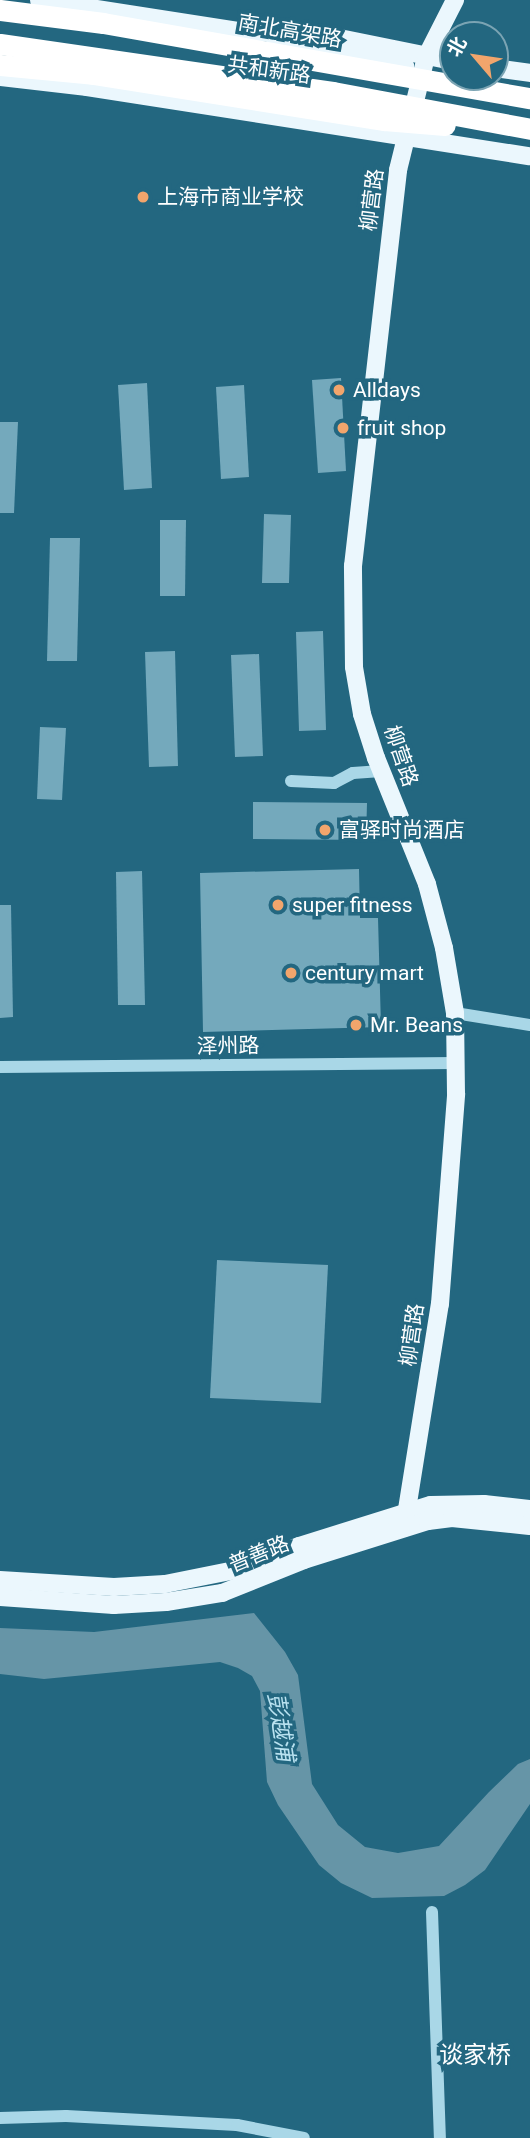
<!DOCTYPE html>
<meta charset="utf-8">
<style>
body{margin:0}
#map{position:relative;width:530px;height:2138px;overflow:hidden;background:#236780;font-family:Roboto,"Noto Sans SC",sans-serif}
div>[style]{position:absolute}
.water>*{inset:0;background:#6695a7}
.building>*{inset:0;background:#74a9bc}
.minor>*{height:12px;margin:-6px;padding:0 6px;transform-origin:6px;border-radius:6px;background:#a9d7e7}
.major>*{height:18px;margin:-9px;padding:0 9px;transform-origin:9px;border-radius:9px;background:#ebf7fd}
.highway-bridge>*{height:21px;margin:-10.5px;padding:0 10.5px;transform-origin:10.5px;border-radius:10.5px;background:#fff}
.dots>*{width:19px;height:19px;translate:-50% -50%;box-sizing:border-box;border:4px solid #236780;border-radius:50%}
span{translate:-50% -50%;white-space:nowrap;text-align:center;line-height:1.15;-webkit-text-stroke:7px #236780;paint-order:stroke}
.street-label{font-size:21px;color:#fff}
.poi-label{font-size:21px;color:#fff}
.left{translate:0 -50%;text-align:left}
.water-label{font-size:23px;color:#b9e2f0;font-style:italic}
.quarter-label{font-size:24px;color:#fff}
.north{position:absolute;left:439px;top:21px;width:70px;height:70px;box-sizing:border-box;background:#236780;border:2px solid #7ba4b3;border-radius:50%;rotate:299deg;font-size:19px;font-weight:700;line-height:28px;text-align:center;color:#fff}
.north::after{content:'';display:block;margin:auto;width:24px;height:32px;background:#f2a56c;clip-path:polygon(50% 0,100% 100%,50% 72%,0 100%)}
</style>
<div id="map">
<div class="water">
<div style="clip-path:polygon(254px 1613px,285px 1652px,298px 1675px,312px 1784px,338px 1825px,365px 1847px,398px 1853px,439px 1846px,489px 1792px,518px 1764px,530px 1759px,530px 1804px,485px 1870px,465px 1885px,444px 1896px,372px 1898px,341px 1883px,319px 1865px,278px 1805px,267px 1782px,260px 1691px,252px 1676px,238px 1668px,220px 1662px,44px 1679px,0 1674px,0 1628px,94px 1632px)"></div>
</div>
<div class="building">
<div style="clip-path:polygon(341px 378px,346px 471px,318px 473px,312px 380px)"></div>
<div style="clip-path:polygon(147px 383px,152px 488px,124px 490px,118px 385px)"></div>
<div style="clip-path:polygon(244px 385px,249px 477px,221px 479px,216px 387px)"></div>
<div style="clip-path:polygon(0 422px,18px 422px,14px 513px,0 513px)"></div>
<div style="clip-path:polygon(264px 514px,291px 515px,289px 583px,262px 583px)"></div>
<div style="clip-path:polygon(160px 520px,186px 520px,185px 596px,160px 596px)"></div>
<div style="clip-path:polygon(50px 538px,80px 538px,77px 661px,47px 661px)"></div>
<div style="clip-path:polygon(323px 631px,326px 730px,299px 731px,296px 632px)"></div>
<div style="clip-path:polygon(175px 651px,178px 766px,149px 767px,145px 652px)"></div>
<div style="clip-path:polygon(259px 654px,263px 756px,235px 757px,231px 655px)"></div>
<div style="clip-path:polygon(40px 727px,66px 728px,62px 800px,37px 799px)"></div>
<div style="clip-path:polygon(253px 802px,367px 803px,366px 840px,253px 839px)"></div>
<div style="clip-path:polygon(359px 869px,360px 918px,378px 918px,381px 1027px,203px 1032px,200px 873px)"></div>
<div style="clip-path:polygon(142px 871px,145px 1005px,118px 1005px,116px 872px)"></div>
<div style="clip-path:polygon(0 905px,11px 905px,13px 1017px,0 1018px)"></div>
<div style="clip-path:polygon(217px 1260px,328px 1265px,321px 1403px,210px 1398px)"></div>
</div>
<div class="minor">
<div style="left:291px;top:781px;width:43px;rotate:2.7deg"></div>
<div style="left:334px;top:783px;width:21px;rotate:-28deg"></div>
<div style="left:353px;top:773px;width:28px;rotate:-4deg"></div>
<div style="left:455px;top:1013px;width:76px;rotate:9.1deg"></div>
<div style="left:0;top:1067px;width:456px;rotate:-0.5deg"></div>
<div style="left:432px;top:1912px;width:226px;rotate:88deg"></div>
<div style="left:0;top:2118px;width:66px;rotate:-1.7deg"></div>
<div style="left:66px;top:2116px;width:171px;rotate:3deg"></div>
<div style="left:237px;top:2125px;width:68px;rotate:11deg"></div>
</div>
<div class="major">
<div style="left:39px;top:0;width:216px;rotate:8.8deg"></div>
<div style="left:252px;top:33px;width:58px;rotate:-1deg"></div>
<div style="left:310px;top:32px;width:146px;rotate:11.5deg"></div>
<div style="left:275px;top:39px;width:133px;rotate:11.7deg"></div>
<div style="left:495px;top:68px;width:35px;rotate:8deg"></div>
<div style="left:0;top:77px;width:88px;rotate:6.6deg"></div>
<div style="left:87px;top:87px;width:448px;rotate:8.9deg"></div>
<div style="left:404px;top:1528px;width:227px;rotate:-80.9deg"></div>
<div style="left:440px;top:1304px;width:211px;rotate:-85.6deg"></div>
<div style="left:456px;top:1094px;width:81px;rotate:-90.7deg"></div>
<div style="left:455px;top:1013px;width:66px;rotate:-99.6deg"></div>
<div style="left:444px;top:948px;width:66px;rotate:-104.9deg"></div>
<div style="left:427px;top:884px;width:136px;rotate:-112deg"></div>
<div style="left:376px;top:758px;width:46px;rotate:-107.7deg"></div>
<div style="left:362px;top:714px;width:48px;rotate:-99.7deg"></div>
<div style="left:354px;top:667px;width:101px;rotate:-90.6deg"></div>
<div style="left:353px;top:566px;width:399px;rotate:-83.5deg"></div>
<div style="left:398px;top:170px;width:116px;rotate:-76.1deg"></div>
<div style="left:426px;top:57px;width:64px;rotate:-63deg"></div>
<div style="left:0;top:1580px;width:114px;rotate:3.5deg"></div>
<div style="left:114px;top:1587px;width:51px;rotate:-3.4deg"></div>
<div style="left:165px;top:1584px;width:76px;rotate:-11.3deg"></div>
<div style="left:240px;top:1569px;width:63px;rotate:-21.3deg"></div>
<div style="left:299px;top:1546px;width:138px;rotate:-17.3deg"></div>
<div style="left:431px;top:1505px;width:53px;rotate:-1.1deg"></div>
<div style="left:484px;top:1504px;width:46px;rotate:6.2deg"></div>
<div style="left:0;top:1597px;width:114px;rotate:4deg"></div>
<div style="left:114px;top:1605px;width:52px;rotate:-3.3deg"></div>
<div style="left:166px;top:1602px;width:57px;rotate:-9.1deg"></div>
<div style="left:222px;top:1593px;width:88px;rotate:-21.9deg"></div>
<div style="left:304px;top:1560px;width:130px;rotate:-17.5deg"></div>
<div style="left:428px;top:1521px;width:24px;rotate:-7deg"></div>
<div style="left:452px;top:1518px;width:78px;rotate:5.9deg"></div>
</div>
<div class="highway-bridge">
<div style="left:0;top:10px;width:104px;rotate:7.2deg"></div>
<div style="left:103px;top:23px;width:434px;rotate:10deg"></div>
<div style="left:0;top:44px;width:336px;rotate:8.2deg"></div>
<div style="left:333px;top:92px;width:200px;rotate:10.6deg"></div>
<div style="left:0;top:65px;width:93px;rotate:5.5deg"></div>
<div style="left:93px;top:74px;width:295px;rotate:9deg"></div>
<div style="left:384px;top:120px;width:61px;rotate:4.7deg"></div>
</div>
<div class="dots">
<div style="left:143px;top:197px;background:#f2a56c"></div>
<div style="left:339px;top:390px;background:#f2a56c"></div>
<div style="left:343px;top:428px;background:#f2a56c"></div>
<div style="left:325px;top:830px;background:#f2a56c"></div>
<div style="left:278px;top:905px;background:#f2a56c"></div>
<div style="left:291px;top:973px;background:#f2a56c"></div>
<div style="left:356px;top:1025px;background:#f2a56c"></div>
</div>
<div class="street-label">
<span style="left:290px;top:31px;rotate:10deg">南北高架路</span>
<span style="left:269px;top:70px;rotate:8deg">共和新路</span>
<span style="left:372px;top:200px;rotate:-83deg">柳营路</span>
<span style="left:401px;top:756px;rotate:71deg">柳营路</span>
<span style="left:228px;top:1046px;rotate:-1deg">泽州路</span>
<span style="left:412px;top:1335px;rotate:-82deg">柳营路</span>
<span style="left:259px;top:1554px;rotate:-22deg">普善路</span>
</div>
<div class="poi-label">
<span class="left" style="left:157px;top:197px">上海市商业学校</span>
<span class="left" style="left:353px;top:390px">Alldays</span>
<span class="left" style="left:357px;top:428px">fruit shop</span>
<span class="left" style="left:339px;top:830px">富驿时尚酒店</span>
<span class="left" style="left:292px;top:905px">super fitness</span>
<span class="left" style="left:305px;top:973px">century mart</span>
<span class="left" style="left:370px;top:1025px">Mr. Beans</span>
</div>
<div class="water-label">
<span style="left:280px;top:1727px;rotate:81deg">彭越浦</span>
</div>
<div class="quarter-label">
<span style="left:475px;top:2056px">谈家桥</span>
</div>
<div class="north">北</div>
</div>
